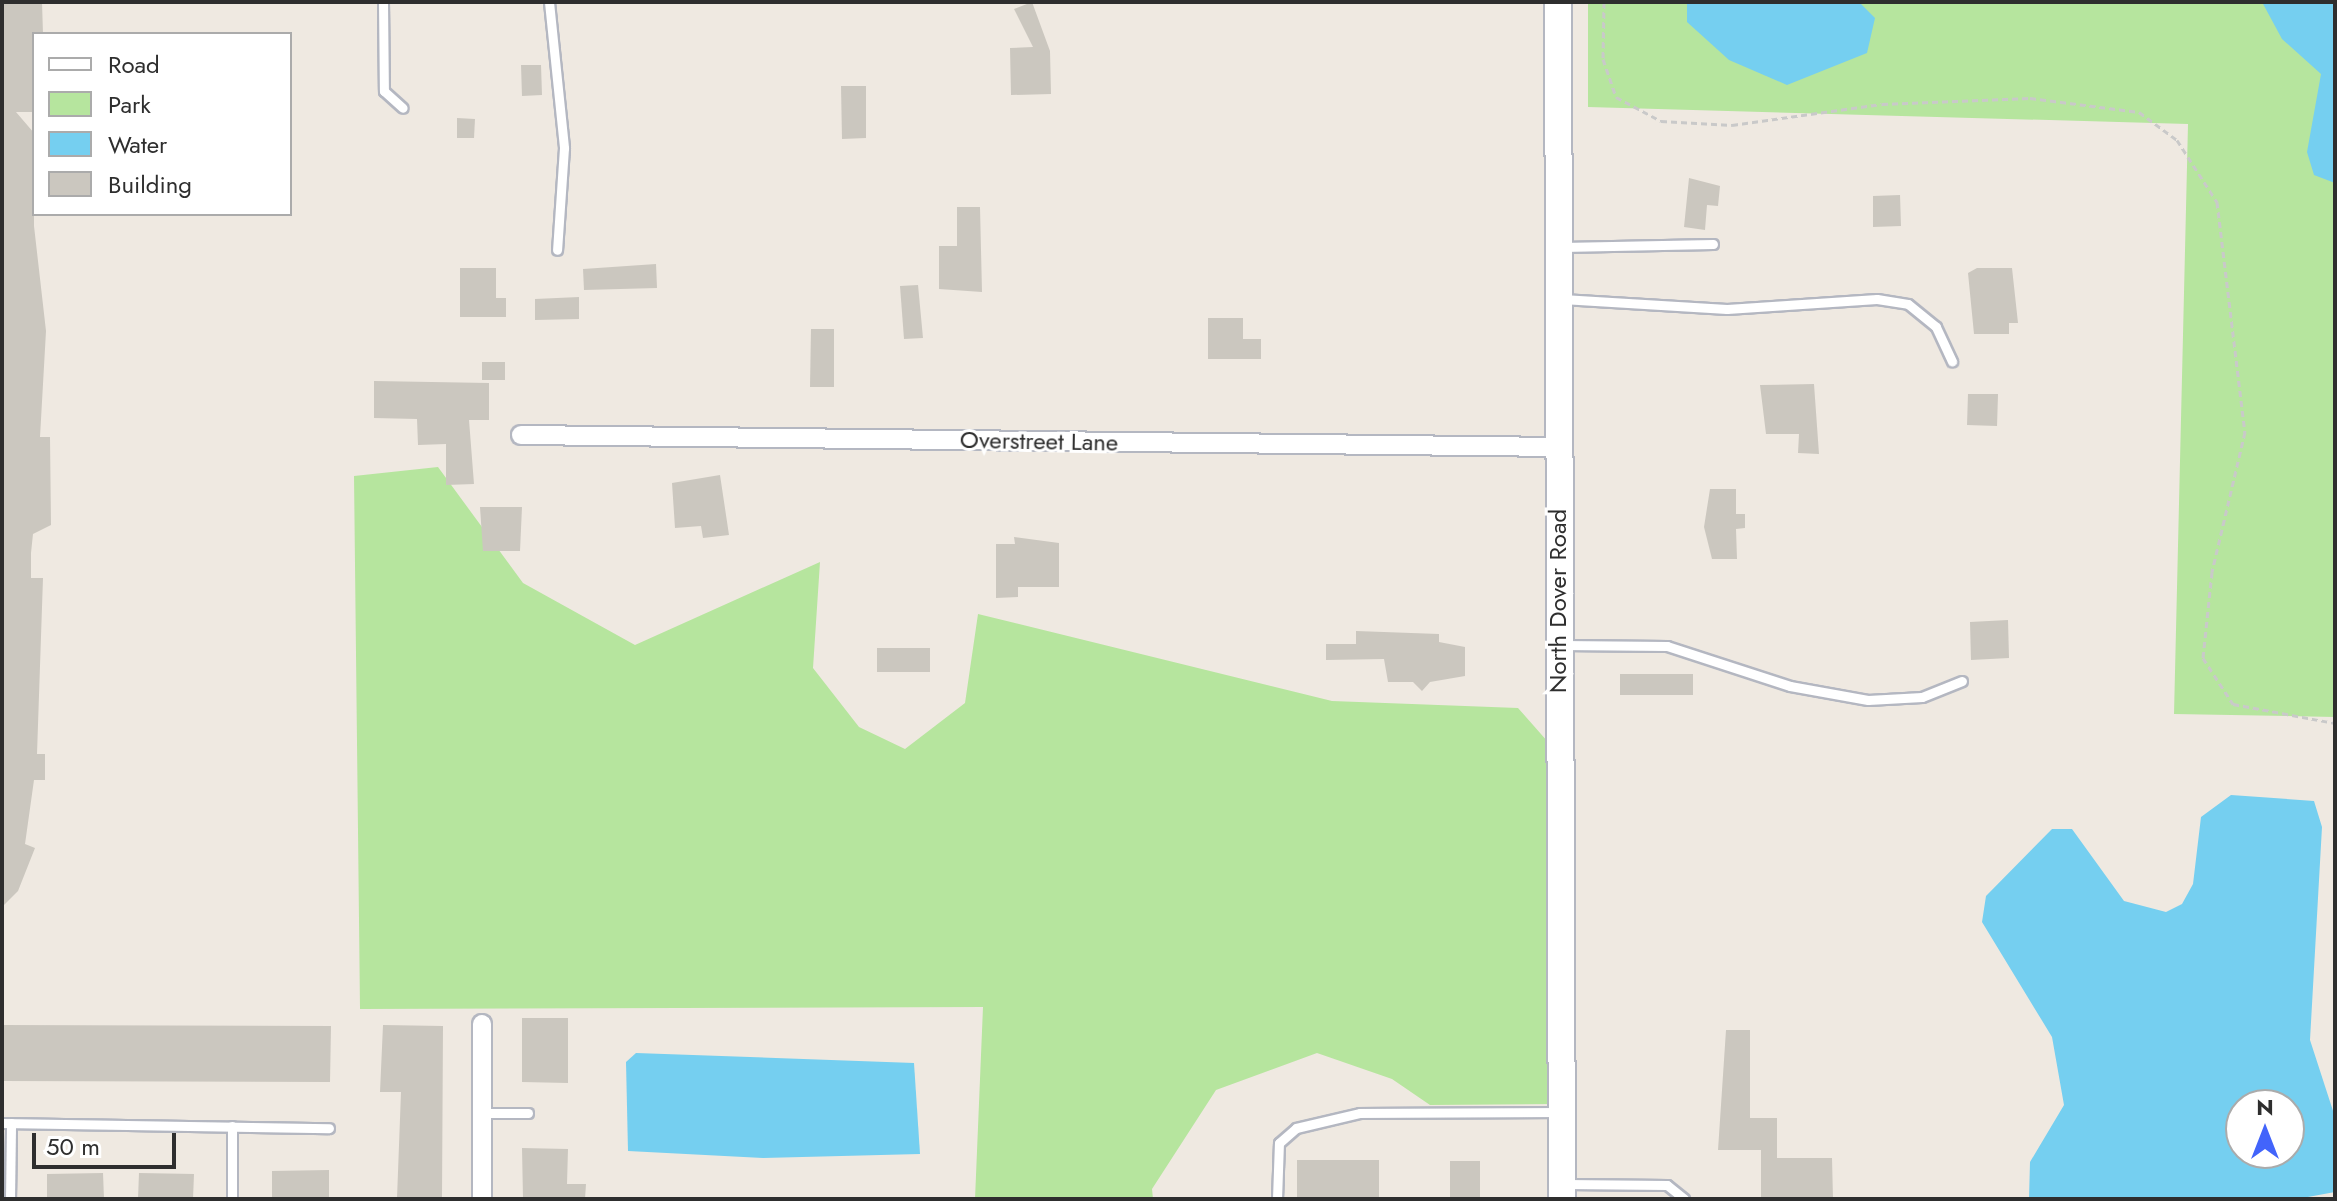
<!DOCTYPE html>
<style>
body{margin:0}
#map{position:relative;width:2337px;height:1201px;overflow:hidden;background:#efe9e1;font-family:Jost,sans-serif}
div>[style]{position:absolute}
.green>*{inset:0;background:#b6e59e}
.water>*{inset:0;background:#75cff0}
.building>*{inset:0;background:#cbc7bf}
.path>*{height:3px;margin-top:-1.5px;transform-origin:0;background:repeating-linear-gradient(90deg,#c9c9c9 0 6px,transparent 0 10px)}
.roads{filter:drop-shadow(2px 0 #b4b7c1) drop-shadow(-2px 0 #b4b7c1) drop-shadow(0 2px #b4b7c1) drop-shadow(0 -2px #b4b7c1)}
.lane>*{height:9px;margin:-4.5px;padding:0 4.5px;transform-origin:4.5px;border-radius:4.5px;background:#fff}
.street>*{height:18px;margin:-9px;padding:0 9px;transform-origin:9px;border-radius:9px;background:#fff}
.secondary>*{height:26px;margin:-13px;padding:0 13px;transform-origin:13px;border-radius:13px;background:#fff}
span{translate:-50% -50%;white-space:nowrap;text-align:center;line-height:1.15;-webkit-text-stroke:6px #fff;paint-order:stroke}
.street-label{font-size:24px;color:#2e2e2e}
.frame{position:absolute;inset:0;border:4px solid #2e2e2e;pointer-events:none}
.legend{position:absolute;left:32px;top:32px;width:260px;height:184px;box-sizing:border-box;background:#fff;border:2px solid #ababab;margin:0;padding:10px 14px;list-style:none;font-size:24px;color:#2e2e2e}
.legend li{display:flex;align-items:center;gap:16px;height:40px}
.legend b{width:40px;border:2px solid #ababab}
.north{position:absolute;left:2225px;top:1089px;width:80px;height:80px;box-sizing:border-box;background:#fff;border:2px solid #ababab;border-radius:50%;rotate:0deg;font-size:22px;font-weight:700;line-height:32px;text-align:center;color:#2e2e2e}
.north::after{content:'';display:block;margin:auto;width:28px;height:36px;background:#4264fb;clip-path:polygon(50% 0,100% 100%,50% 72%,0 100%)}
.scale{position:absolute;left:32px;top:1133px;width:144px;height:36px;box-sizing:border-box;border:4px solid #2e2e2e;border-top:0;padding-left:10px;font-size:24px;line-height:28px;white-space:nowrap;color:#2e2e2e;-webkit-text-stroke:6px #fff;paint-order:stroke}
</style>
<div id="map">
<div class="green">
<div style="clip-path:polygon(1588px 2px,2335px 2px,2335px 717px,2174px 714px,2188px 124px,1588px 107px)"></div>
<div style="clip-path:polygon(438px 467px,523px 583px,635px 645px,820px 562px,813px 668px,859px 727px,905px 749px,965px 703px,978px 614px,1332px 701px,1518px 708px,1548px 742px,1551px 1104px,1430px 1105px,1392px 1079px,1317px 1053px,1216px 1090px,1152px 1189px,1153px 1199px,975px 1199px,983px 1007px,360px 1009px,354px 476px)"></div>
</div>
<div class="water">
<div style="clip-path:polygon(1687px 2px,1859px 2px,1875px 18px,1867px 53px,1787px 85px,1729px 60px,1687px 22px)"></div>
<div style="clip-path:polygon(2262px 2px,2335px 2px,2335px 183px,2314px 175px,2307px 152px,2321px 74px,2282px 39px)"></div>
<div style="clip-path:polygon(evenodd,2231px 795px,2314px 801px,2322px 827px,2310px 1040px,2335px 1117px,2335px 1192px,2297px 1199px,2029px 1199px,2030px 1162px,2064px 1105px,2052px 1037px,1982px 922px,1986px 896px,2052px 829px,2072px 829px,2124px 901px,2166px 912px,2182px 904px,2193px 884px,2201px 817px,2231px 795px,2241px 1105px,2289px 1105px,2289px 1153px,2241px 1153px,2241px 1105px)"></div>
<div style="clip-path:polygon(636px 1053px,914px 1063px,920px 1154px,763px 1158px,628px 1151px,626px 1062px)"></div>
</div>
<div class="building">
<div style="clip-path:polygon(4px 2px,42px 2px,43px 34px,34px 34px,34px 112px,16px 112px,34px 133px,34px 226px,46px 331px,40px 437px,50px 437px,51px 525px,33px 534px,31px 553px,31px 578px,43px 578px,37px 754px,45px 754px,45px 780px,34px 780px,25px 844px,35px 848px,18px 891px,2px 907px)"></div>
<div style="clip-path:polygon(1032px 2px,1050px 51px,1051px 94px,1011px 95px,1010px 48px,1033px 47px,1014px 9px)"></div>
<div style="clip-path:polygon(521px 65px,541px 65px,542px 95px,522px 96px)"></div>
<div style="clip-path:polygon(841px 86px,866px 86px,866px 138px,842px 139px)"></div>
<div style="clip-path:polygon(457px 118px,475px 119px,474px 138px,457px 138px)"></div>
<div style="clip-path:polygon(1689px 178px,1720px 186px,1718px 206px,1707px 205px,1705px 230px,1684px 227px)"></div>
<div style="clip-path:polygon(1900px 195px,1901px 226px,1873px 227px,1873px 196px)"></div>
<div style="clip-path:polygon(957px 207px,980px 207px,982px 292px,939px 289px,939px 246px,957px 246px)"></div>
<div style="clip-path:polygon(656px 264px,657px 288px,584px 290px,583px 269px)"></div>
<div style="clip-path:polygon(460px 268px,496px 268px,496px 298px,506px 298px,506px 317px,460px 317px)"></div>
<div style="clip-path:polygon(1977px 268px,2012px 268px,2018px 323px,2009px 323px,2009px 334px,1974px 334px,1968px 273px)"></div>
<div style="clip-path:polygon(918px 285px,923px 338px,904px 339px,900px 286px)"></div>
<div style="clip-path:polygon(579px 297px,579px 319px,535px 320px,535px 299px)"></div>
<div style="clip-path:polygon(1208px 318px,1243px 318px,1243px 339px,1261px 339px,1261px 359px,1208px 359px)"></div>
<div style="clip-path:polygon(811px 329px,834px 329px,834px 387px,810px 387px)"></div>
<div style="clip-path:polygon(482px 362px,505px 362px,505px 380px,482px 380px)"></div>
<div style="clip-path:polygon(374px 381px,489px 383px,489px 420px,469px 420px,474px 484px,446px 485px,446px 444px,418px 445px,417px 419px,374px 418px)"></div>
<div style="clip-path:polygon(1814px 384px,1819px 454px,1798px 453px,1799px 434px,1766px 434px,1760px 385px)"></div>
<div style="clip-path:polygon(1968px 394px,1998px 394px,1997px 426px,1967px 425px)"></div>
<div style="clip-path:polygon(720px 475px,729px 535px,703px 538px,701px 526px,675px 528px,672px 483px)"></div>
<div style="clip-path:polygon(1710px 489px,1736px 489px,1736px 514px,1745px 514px,1745px 528px,1736px 529px,1737px 559px,1712px 559px,1704px 527px)"></div>
<div style="clip-path:polygon(480px 507px,522px 507px,520px 551px,483px 551px)"></div>
<div style="clip-path:polygon(1014px 537px,1059px 543px,1059px 587px,1018px 587px,1018px 597px,996px 598px,996px 544px,1015px 544px)"></div>
<div style="clip-path:polygon(2008px 620px,2009px 658px,1971px 660px,1970px 622px)"></div>
<div style="clip-path:polygon(1356px 631px,1439px 634px,1439px 642px,1465px 647px,1465px 676px,1430px 682px,1422px 691px,1413px 682px,1388px 682px,1384px 659px,1326px 660px,1326px 644px,1356px 644px)"></div>
<div style="clip-path:polygon(877px 648px,930px 648px,930px 672px,877px 672px)"></div>
<div style="clip-path:polygon(1620px 674px,1693px 674px,1693px 695px,1620px 695px)"></div>
<div style="clip-path:polygon(522px 1018px,568px 1018px,568px 1083px,522px 1082px)"></div>
<div style="clip-path:polygon(2px 1025px,331px 1026px,330px 1082px,2px 1081px)"></div>
<div style="clip-path:polygon(383px 1025px,443px 1026px,442px 1197px,397px 1198px,401px 1092px,380px 1092px)"></div>
<div style="clip-path:polygon(1726px 1030px,1750px 1030px,1750px 1118px,1777px 1118px,1777px 1158px,1832px 1158px,1833px 1199px,1761px 1198px,1761px 1150px,1718px 1150px)"></div>
<div style="clip-path:polygon(522px 1148px,568px 1149px,567px 1184px,586px 1184px,585px 1199px,523px 1199px)"></div>
<div style="clip-path:polygon(1297px 1160px,1379px 1160px,1379px 1199px,1297px 1199px)"></div>
<div style="clip-path:polygon(1450px 1161px,1480px 1161px,1480px 1199px,1450px 1199px)"></div>
<div style="clip-path:polygon(329px 1170px,329px 1199px,272px 1199px,272px 1171px)"></div>
<div style="clip-path:polygon(103px 1173px,104px 1199px,47px 1199px,47px 1174px)"></div>
<div style="clip-path:polygon(139px 1173px,194px 1174px,193px 1199px,138px 1199px)"></div>
</div>
<div class="path">
<div style="left:1604px;top:2px;width:57px;rotate:91deg"></div>
<div style="left:1603px;top:59px;width:40px;rotate:71.1deg"></div>
<div style="left:1616px;top:97px;width:51px;rotate:28.1deg"></div>
<div style="left:1661px;top:121px;width:71px;rotate:3.2deg"></div>
<div style="left:1732px;top:125px;width:151px;rotate:-8deg"></div>
<div style="left:1882px;top:104px;width:148px;rotate:-2.3deg"></div>
<div style="left:2030px;top:98px;width:110px;rotate:7.3deg"></div>
<div style="left:2139px;top:112px;width:47px;rotate:36.4deg"></div>
<div style="left:2177px;top:140px;width:74px;rotate:57.2deg"></div>
<div style="left:2217px;top:202px;width:232px;rotate:83.1deg"></div>
<div style="left:2245px;top:432px;width:144px;rotate:103.3deg"></div>
<div style="left:2212px;top:572px;width:86px;rotate:96deg"></div>
<div style="left:2203px;top:658px;width:55px;rotate:56.9deg"></div>
<div style="left:2233px;top:704px;width:104px;rotate:10.6deg"></div>
</div>
<div class="roads">
<div class="lane">
<div style="left:383px;top:2px;width:89px;rotate:89.4deg"></div>
<div style="left:384px;top:91px;width:25px;rotate:42deg"></div>
<div style="left:549px;top:2px;width:147px;rotate:84.1deg"></div>
<div style="left:564px;top:148px;width:102px;rotate:93.9deg"></div>
<div style="left:1562px;top:247px;width:151px;rotate:-1.1deg"></div>
<div style="left:1562px;top:299px;width:165px;rotate:3.5deg"></div>
<div style="left:1727px;top:309px;width:150px;rotate:-3.8deg"></div>
<div style="left:1877px;top:299px;width:31px;rotate:9deg"></div>
<div style="left:1908px;top:304px;width:36px;rotate:39deg"></div>
<div style="left:1936px;top:327px;width:38px;rotate:65deg"></div>
<div style="left:1561px;top:645px;width:106px;rotate:0.5deg"></div>
<div style="left:1667px;top:646px;width:129px;rotate:18deg"></div>
<div style="left:1790px;top:686px;width:79px;rotate:10.2deg"></div>
<div style="left:1868px;top:700px;width:54px;rotate:-3.2deg"></div>
<div style="left:1922px;top:697px;width:43px;rotate:-21.8deg"></div>
<div style="left:482px;top:1113px;width:46px"></div>
<div style="left:2px;top:1123px;width:327px;rotate:0.9deg"></div>
<div style="left:1565px;top:1184px;width:102px;rotate:0.6deg"></div>
<div style="left:1667px;top:1185px;width:22px;rotate:39deg"></div>
<div style="left:10px;top:1199px;width:76px;rotate:-89.2deg"></div>
<div style="left:232px;top:1199px;width:73px;rotate:-90deg"></div>
<div style="left:1277px;top:1199px;width:56px;rotate:-88deg"></div>
<div style="left:1279px;top:1143px;width:23px;rotate:-41deg"></div>
<div style="left:1296px;top:1128px;width:66px;rotate:-13.2deg"></div>
<div style="left:1360px;top:1113px;width:199px;rotate:-0.3deg"></div>
</div>
<div class="street">
<div style="left:521px;top:435px;width:1037px;rotate:0.66deg"></div>
<div style="left:482px;top:1199px;width:175px;rotate:-90deg"></div>
</div>
<div class="secondary">
<div style="left:1558px;top:2px;width:1197px;rotate:89.81deg"></div>
</div>
</div>
<div class="street-label">
<span style="left:1039px;top:441px;rotate:1deg">Overstreet Lane</span>
<span style="left:1558px;top:601px;rotate:-90deg">North Dover Road</span>
</div>
<div class="frame"></div>
<ul class="legend">
<li><b style="height:10px;background:#fff"></b>Road</li>
<li><b style="height:22px;background:#b6e59e"></b>Park</li>
<li><b style="height:22px;background:#75cff0"></b>Water</li>
<li><b style="height:22px;background:#cbc7bf"></b>Building</li>
</ul>
<div class="north">N</div>
<div class="scale">50 m</div>
</div>
